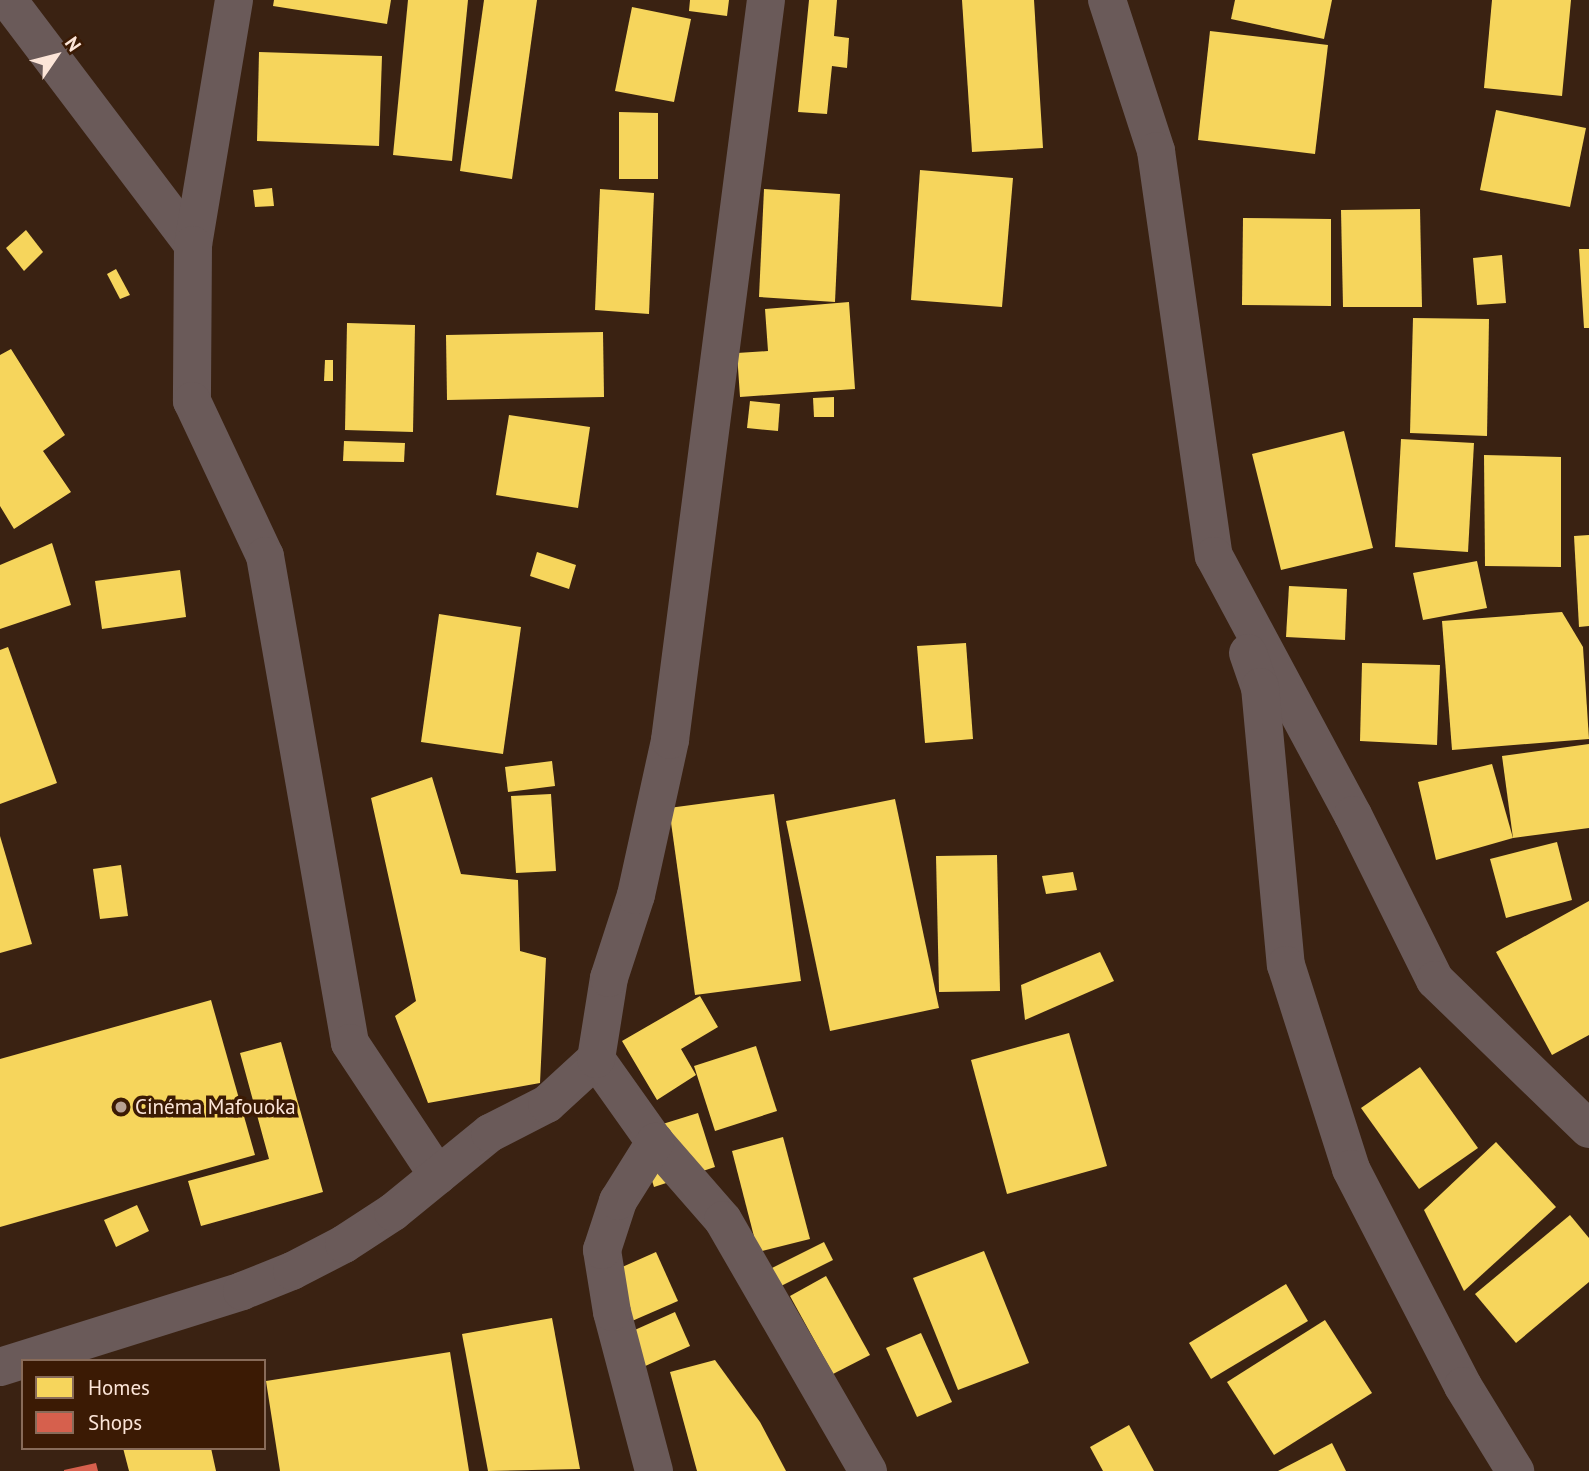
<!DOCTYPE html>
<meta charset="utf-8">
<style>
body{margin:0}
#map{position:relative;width:1589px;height:1471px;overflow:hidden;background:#3a2212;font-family:"PT Sans",sans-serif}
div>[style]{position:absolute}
.homes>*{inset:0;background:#f6d55c}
.shops>*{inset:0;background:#d6604d}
.minor>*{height:38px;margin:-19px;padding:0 19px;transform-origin:19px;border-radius:19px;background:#6a5a59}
.tertiary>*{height:38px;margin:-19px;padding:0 19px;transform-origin:19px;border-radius:19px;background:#6a5a59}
.dots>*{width:19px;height:19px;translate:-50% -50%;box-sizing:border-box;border:4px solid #3b1a04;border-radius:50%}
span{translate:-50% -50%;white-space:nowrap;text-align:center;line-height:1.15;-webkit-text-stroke:7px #3b1a04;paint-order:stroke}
.poi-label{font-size:21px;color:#fce5d8}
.left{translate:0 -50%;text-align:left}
.legend{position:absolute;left:21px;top:1359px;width:245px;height:91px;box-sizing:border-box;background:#3b1a04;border:2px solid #886b59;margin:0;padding:9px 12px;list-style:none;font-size:21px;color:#fce5d8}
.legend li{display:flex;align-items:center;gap:14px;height:35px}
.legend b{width:35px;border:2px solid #886b59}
.north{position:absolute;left:21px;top:21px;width:70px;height:70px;-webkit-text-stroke:5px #3b1a04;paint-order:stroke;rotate:55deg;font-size:19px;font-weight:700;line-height:28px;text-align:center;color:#fce5d8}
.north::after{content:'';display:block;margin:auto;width:24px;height:32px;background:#fce5d8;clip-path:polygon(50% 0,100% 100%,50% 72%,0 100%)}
</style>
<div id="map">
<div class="homes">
<div style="clip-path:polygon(274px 0,391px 0,387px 24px,273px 6px)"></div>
<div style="clip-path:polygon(408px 0,468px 0,452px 161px,393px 155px)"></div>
<div style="clip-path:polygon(484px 0,537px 0,512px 179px,460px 171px)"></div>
<div style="clip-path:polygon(690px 0,729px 0,727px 16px,689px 11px)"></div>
<div style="clip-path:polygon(809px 0,837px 0,834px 36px,849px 38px,847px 68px,832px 66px,827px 114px,798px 112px)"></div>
<div style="clip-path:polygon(962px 0,1034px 0,1043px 148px,972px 152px)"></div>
<div style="clip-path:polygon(1235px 0,1332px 0,1324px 39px,1231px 19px)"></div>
<div style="clip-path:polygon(1492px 0,1571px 0,1562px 96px,1484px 88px)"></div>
<div style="clip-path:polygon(632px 7px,691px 19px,674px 102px,615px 91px)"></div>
<div style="clip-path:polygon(1210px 31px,1328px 45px,1315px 154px,1198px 140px)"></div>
<div style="clip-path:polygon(259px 52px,382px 56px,379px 146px,257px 141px)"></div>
<div style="clip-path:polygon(1496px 110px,1586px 128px,1570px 207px,1480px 190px)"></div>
<div style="clip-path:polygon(619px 112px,658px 113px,658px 179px,619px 179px)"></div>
<div style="clip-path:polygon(920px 170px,1013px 178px,1002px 307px,911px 300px)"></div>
<div style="clip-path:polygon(272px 188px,274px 206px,255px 207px,253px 190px)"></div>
<div style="clip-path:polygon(600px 189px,654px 193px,649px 314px,595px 310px)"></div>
<div style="clip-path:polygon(764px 189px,840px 194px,835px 302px,759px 297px)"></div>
<div style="clip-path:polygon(1420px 209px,1422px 307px,1343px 307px,1341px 210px)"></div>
<div style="clip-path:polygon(1243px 218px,1331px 219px,1331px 306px,1242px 305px)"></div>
<div style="clip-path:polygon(26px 230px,43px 252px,24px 271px,6px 248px)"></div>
<div style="clip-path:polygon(1579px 249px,1589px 249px,1589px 328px,1584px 328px)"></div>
<div style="clip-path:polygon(1502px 255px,1506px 303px,1477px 305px,1473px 258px)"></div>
<div style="clip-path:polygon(116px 269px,130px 295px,120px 299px,107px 274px)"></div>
<div style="clip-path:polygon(849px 302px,855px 389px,740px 397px,737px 353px,768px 351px,765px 309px)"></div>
<div style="clip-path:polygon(1413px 318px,1489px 319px,1487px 436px,1410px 433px)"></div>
<div style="clip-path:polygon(347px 323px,415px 325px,413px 432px,345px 430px)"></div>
<div style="clip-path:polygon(603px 332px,604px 397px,447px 400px,446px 335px)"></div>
<div style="clip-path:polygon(11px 349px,65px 435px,43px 451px,71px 492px,14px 529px,0 506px,0 355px)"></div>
<div style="clip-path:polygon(325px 360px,333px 360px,333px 381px,324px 381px)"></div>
<div style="clip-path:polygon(834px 397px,834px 417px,814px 417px,813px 398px)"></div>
<div style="clip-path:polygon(750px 401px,780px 404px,778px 431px,747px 428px)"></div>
<div style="clip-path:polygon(509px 415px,590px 427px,578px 508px,496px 495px)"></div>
<div style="clip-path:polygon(1344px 431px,1373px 548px,1281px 570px,1252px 454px)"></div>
<div style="clip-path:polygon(1401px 439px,1474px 443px,1468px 552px,1395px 547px)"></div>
<div style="clip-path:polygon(344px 441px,405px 443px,404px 462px,343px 461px)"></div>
<div style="clip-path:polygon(1484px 455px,1561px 457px,1561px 567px,1485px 566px)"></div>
<div style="clip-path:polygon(1589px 535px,1589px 626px,1579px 627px,1574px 536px)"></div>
<div style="clip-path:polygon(52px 543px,71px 605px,0 629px,0 565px)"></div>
<div style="clip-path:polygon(537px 552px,576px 565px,569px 589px,530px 576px)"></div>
<div style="clip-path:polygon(1477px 561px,1487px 608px,1423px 620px,1413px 573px)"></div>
<div style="clip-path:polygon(180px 570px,186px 617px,102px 629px,95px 581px)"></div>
<div style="clip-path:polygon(1289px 586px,1347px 589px,1345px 640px,1286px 637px)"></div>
<div style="clip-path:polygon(1562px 612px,1583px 647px,1589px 739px,1452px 750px,1442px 621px)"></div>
<div style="clip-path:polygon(439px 614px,521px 627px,503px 754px,421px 742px)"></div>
<div style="clip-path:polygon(966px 643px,973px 739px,925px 743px,917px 646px)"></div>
<div style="clip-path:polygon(8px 647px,57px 783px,0 804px,0 650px)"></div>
<div style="clip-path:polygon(1362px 663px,1440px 665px,1437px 745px,1360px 741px)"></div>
<div style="clip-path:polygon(1589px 744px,1589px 828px,1513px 838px,1502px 756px)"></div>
<div style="clip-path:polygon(552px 761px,555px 786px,508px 792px,505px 767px)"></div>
<div style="clip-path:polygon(1492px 764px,1513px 838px,1436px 860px,1418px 782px)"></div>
<div style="clip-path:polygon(432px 777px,461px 874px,518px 880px,520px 951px,546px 958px,540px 1083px,428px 1103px,395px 1016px,416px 1001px,371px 798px)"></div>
<div style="clip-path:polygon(551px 794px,556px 871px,516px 873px,511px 796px)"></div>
<div style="clip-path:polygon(774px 794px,801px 981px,695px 995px,669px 808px)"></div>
<div style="clip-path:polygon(895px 799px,939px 1008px,830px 1031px,786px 821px)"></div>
<div style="clip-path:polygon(0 836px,32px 944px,0 953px)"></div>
<div style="clip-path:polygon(1557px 842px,1572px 900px,1506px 918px,1490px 859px)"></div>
<div style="clip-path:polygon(997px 855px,1000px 991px,939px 992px,936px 856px)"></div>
<div style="clip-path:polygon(121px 865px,128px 916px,100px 919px,93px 869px)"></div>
<div style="clip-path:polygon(1073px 872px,1077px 890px,1046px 894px,1042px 876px)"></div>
<div style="clip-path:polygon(1589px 901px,1589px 1035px,1552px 1055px,1496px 952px)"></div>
<div style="clip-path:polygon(1100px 952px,1114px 981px,1025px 1020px,1021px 985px)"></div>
<div style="clip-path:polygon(700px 996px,718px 1027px,681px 1049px,696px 1075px,657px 1100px,622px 1041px)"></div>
<div style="clip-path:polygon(211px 1000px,255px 1155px,0 1227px,0 1059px)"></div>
<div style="clip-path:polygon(1069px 1033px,1107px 1166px,1007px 1194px,971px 1060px)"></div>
<div style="clip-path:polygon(281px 1042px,323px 1192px,201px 1226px,188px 1181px,269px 1159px,240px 1053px)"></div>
<div style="clip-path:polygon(756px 1046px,777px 1111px,715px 1131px,694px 1066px)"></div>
<div style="clip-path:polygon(1420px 1067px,1478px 1148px,1419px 1189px,1361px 1108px)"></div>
<div style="clip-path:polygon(698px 1113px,715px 1167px,654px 1187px,637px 1132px)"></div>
<div style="clip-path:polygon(783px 1137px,810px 1239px,758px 1252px,732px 1151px)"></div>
<div style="clip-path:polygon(1496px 1142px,1556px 1207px,1464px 1291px,1424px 1210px)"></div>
<div style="clip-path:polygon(137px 1205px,149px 1231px,116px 1247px,104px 1220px)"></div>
<div style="clip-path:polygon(1570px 1215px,1589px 1238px,1589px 1282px,1516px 1343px,1475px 1294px)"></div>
<div style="clip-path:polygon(824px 1242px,833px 1260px,779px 1287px,770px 1269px)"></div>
<div style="clip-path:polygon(984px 1251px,1029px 1363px,958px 1390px,913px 1278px)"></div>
<div style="clip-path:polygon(656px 1252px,678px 1301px,632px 1321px,611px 1272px)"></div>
<div style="clip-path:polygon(826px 1276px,870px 1355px,833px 1374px,790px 1296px)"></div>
<div style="clip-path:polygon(1286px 1284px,1308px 1321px,1211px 1379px,1189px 1343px)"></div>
<div style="clip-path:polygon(675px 1312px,690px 1346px,643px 1367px,628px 1333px)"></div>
<div style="clip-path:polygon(552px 1318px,580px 1469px,488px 1471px,462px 1334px)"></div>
<div style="clip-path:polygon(1325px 1320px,1372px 1393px,1274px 1455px,1227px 1382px)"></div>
<div style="clip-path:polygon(921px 1333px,952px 1402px,917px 1417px,886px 1348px)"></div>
<div style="clip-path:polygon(450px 1352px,469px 1471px,280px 1471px,266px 1381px)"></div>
<div style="clip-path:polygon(715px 1360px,760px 1422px,786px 1471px,697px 1471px,670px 1372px)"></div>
<div style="clip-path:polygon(1129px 1425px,1154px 1471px,1103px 1471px,1090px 1447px)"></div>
<div style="clip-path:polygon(1332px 1443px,1346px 1471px,1278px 1471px)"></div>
<div style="clip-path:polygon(123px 1448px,211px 1448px,216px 1471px,129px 1471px)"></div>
</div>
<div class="shops">
<div style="clip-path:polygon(96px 1463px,98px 1471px,64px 1471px,64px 1470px)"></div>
</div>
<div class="minor">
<div style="left:8px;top:0;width:307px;rotate:52.9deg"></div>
<div style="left:234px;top:0;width:248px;rotate:99.5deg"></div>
<div style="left:193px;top:245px;width:156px;rotate:90.4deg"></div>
<div style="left:192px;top:401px;width:171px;rotate:64.8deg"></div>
<div style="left:265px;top:556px;width:494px;rotate:80.1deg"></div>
<div style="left:350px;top:1043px;width:159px;rotate:56.5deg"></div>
<div style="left:1107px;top:0;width:159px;rotate:72deg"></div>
<div style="left:1156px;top:151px;width:409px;rotate:81.9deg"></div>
<div style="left:1214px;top:556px;width:294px;rotate:61.8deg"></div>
<div style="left:1353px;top:815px;width:184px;rotate:63.6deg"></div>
<div style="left:1435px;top:980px;width:214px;rotate:44.1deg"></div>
<div style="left:1248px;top:653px;width:36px;rotate:71deg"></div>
<div style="left:1260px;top:687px;width:279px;rotate:84.7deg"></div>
<div style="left:1286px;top:965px;width:214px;rotate:72.3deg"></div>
<div style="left:1351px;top:1169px;width:244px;rotate:62.7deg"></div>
<div style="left:1463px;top:1386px;width:100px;rotate:58.5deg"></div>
<div style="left:596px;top:1059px;width:102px;rotate:54.6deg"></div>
<div style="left:655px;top:1142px;width:103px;rotate:48.9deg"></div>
<div style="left:723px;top:1220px;width:290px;rotate:60deg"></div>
<div style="left:654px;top:1471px;width:164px;rotate:-104.8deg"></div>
<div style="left:612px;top:1312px;width:63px;rotate:-99.2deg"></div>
<div style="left:602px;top:1250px;width:52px;rotate:-71.9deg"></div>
<div style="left:618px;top:1201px;width:70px;rotate:-57.9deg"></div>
</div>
<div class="tertiary">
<div style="left:0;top:1367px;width:254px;rotate:-17.4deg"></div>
<div style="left:242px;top:1291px;width:54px;rotate:-21.8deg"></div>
<div style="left:292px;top:1271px;width:59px;rotate:-27.4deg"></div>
<div style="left:344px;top:1244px;width:59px;rotate:-33.1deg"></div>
<div style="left:393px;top:1212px;width:125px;rotate:-39.2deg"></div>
<div style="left:490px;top:1133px;width:64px;rotate:-27deg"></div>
<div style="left:547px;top:1104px;width:67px;rotate:-42.6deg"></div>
<div style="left:596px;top:1059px;width:82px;rotate:-80.9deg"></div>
<div style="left:609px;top:978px;width:87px;rotate:-72deg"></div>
<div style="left:636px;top:895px;width:159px;rotate:-77.6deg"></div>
<div style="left:670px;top:740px;width:746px;rotate:-82.61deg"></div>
</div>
<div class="dots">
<div style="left:121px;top:1107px;background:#b8a193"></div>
</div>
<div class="poi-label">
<span class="left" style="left:135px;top:1107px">Cinéma Mafouoka</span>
</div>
<ul class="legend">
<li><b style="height:19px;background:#f6d55c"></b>Homes</li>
<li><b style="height:19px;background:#d6604d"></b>Shops</li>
</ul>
<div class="north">N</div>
</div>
